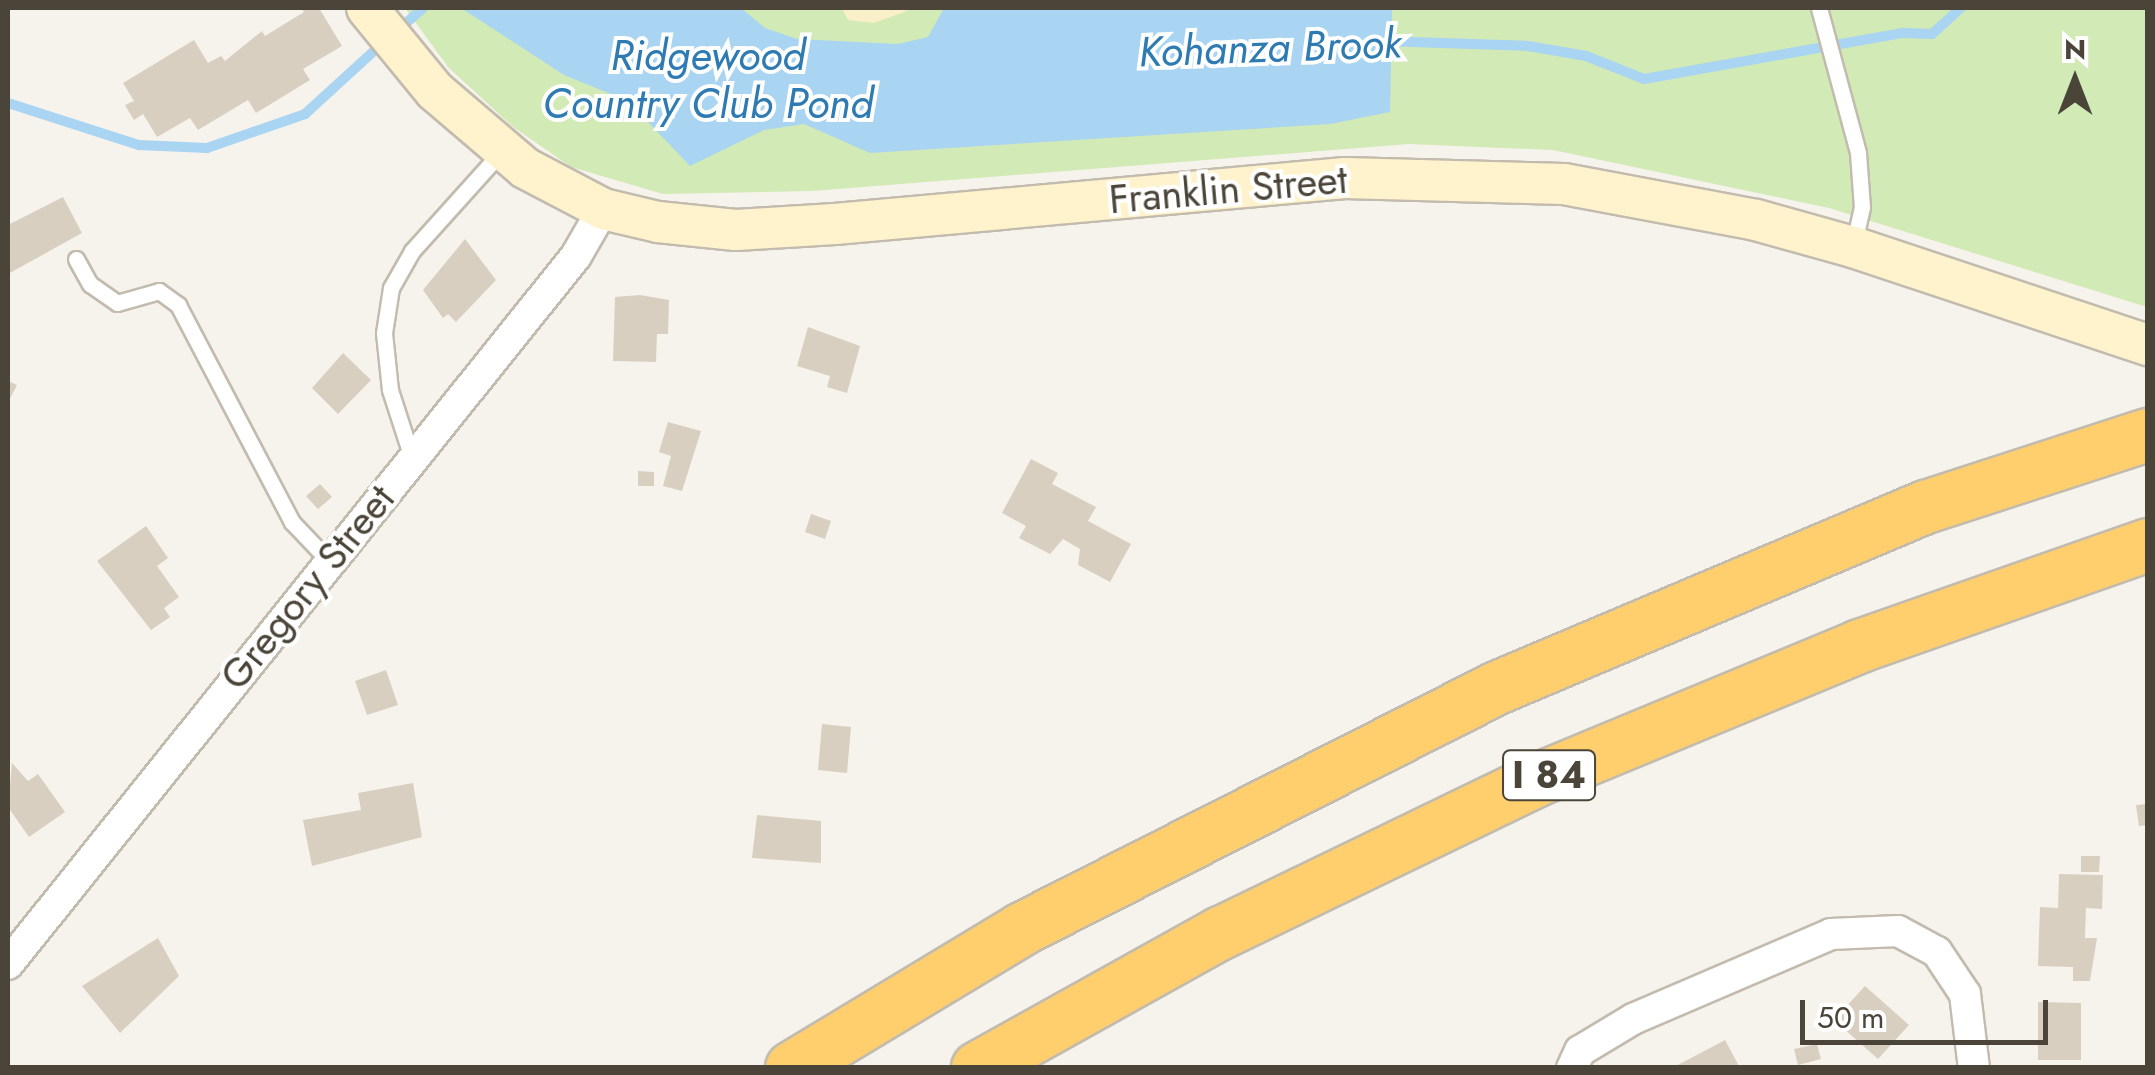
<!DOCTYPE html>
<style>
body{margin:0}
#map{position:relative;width:2155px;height:1075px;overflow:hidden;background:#f6f3ec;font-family:Jost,sans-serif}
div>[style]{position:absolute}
.green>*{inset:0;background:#d2eab5}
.sand>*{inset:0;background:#f9efc9}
.water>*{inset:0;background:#a9d4f2}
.stream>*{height:10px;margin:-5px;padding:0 5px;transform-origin:5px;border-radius:5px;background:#a9d4f2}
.building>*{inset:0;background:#d8cfc1}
.roads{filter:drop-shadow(2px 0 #c2bbae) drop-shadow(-2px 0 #c2bbae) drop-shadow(0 2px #c2bbae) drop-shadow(0 -2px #c2bbae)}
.service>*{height:15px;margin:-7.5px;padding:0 7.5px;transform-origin:7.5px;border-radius:7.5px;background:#fff}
.minor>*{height:30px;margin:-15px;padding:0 15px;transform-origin:15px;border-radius:15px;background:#fff}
.secondary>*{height:40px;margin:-20px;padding:0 20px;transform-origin:20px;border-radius:20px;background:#fff3cd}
.motorway>*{height:52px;margin:-26px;padding:0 26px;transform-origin:26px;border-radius:26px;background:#ffcf6e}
span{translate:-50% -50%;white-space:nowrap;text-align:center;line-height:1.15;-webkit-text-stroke:8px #fff;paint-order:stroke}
.shield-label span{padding:2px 8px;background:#fff;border:2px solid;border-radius:8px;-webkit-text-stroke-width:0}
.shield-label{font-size:38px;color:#4b4439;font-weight:700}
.street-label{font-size:40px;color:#4b4439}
.water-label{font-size:42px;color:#2e7ab2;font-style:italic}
.frame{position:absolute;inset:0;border:10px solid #4b4439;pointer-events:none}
.north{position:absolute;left:2025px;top:30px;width:100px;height:100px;-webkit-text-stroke:8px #fff;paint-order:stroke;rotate:0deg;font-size:28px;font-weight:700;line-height:40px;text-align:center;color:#4b4439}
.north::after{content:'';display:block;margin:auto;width:35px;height:45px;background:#4b4439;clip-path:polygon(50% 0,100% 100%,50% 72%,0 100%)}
.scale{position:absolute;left:1800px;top:1000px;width:248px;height:45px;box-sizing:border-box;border:5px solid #4b4439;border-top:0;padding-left:12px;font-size:30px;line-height:35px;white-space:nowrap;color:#4b4439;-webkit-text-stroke:8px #fff;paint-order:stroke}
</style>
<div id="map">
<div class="green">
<div style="clip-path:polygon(405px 8px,2147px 8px,2147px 307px,1829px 208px,1553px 150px,1409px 144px,812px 191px,663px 194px,571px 167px,512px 126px,448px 67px)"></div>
</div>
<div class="sand">
<div style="clip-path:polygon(842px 8px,915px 8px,874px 23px,848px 20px)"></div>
</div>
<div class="water">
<div style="clip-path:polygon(461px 8px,741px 8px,765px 28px,797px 39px,898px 44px,928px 37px,944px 8px,1387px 8px,1392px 10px,1390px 112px,1330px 124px,870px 153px,804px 124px,764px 130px,690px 166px,628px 101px,564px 75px)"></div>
</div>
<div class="stream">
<div style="left:398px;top:30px;width:33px;rotate:-41deg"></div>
<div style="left:1380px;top:41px;width:148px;rotate:1.9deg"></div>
<div style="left:1528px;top:46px;width:59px;rotate:9.8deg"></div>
<div style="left:1586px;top:56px;width:62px;rotate:21.6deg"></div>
<div style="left:1644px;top:79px;width:263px;rotate:-10.1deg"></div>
<div style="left:1903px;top:33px;width:29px;rotate:2deg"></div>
<div style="left:1932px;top:34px;width:39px;rotate:-42deg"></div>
<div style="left:8px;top:103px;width:138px;rotate:17.8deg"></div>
<div style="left:139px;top:145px;width:68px;rotate:2.5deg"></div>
<div style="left:207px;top:148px;width:104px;rotate:-19.1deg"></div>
<div style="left:305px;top:114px;width:108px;rotate:-42.4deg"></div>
</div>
<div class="building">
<div style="clip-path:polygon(301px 8px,319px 8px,342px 46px,303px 69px,310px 80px,256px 113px,248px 100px,198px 130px,190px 118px,157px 137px,143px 114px,134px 120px,125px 105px,134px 101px,123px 83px,194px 40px,208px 63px,221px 56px,225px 61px,262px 31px,265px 36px,304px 12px)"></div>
<div style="clip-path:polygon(63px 197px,82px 233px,8px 274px,8px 225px)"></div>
<div style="clip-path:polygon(465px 239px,496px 280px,456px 322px,448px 314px,443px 318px,423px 290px)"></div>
<div style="clip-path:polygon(640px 295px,669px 300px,668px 334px,657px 334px,656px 362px,613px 361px,615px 297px)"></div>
<div style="clip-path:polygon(808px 327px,860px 346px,847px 393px,827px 387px,830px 376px,797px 366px)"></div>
<div style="clip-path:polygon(343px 353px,371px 380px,338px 414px,312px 388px)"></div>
<div style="clip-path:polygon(8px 381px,17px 385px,8px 402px)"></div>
<div style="clip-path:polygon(668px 422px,701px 431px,682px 491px,663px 486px,671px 456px,659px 452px)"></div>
<div style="clip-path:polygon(1031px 459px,1058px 473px,1052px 484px,1096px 507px,1088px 521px,1131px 544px,1110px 582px,1078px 565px,1080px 549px,1063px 539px,1050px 554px,1019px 538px,1026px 526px,1002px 513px)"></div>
<div style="clip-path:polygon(638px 471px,654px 472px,654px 486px,638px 486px)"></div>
<div style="clip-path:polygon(320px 484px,332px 497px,318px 509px,306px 496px)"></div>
<div style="clip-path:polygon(811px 514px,831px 521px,825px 539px,805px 532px)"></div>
<div style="clip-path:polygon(146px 526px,168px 558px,157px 566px,179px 597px,164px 608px,170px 617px,151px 630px,97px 561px)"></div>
<div style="clip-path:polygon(386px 670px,398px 705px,367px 715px,355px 681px)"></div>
<div style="clip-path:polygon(822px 724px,851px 727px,847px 773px,818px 770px)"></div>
<div style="clip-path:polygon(12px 763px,28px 781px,38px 774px,65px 812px,29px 837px,8px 807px)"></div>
<div style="clip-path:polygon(413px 783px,422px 837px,312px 866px,303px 820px,361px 810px,358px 793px)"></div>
<div style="clip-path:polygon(2148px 804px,2148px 825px,2139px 826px,2136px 805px)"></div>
<div style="clip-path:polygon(757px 815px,821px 821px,821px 863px,752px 858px)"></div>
<div style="clip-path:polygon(2081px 856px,2100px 856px,2099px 872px,2081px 872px)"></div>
<div style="clip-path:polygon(2059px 874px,2103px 875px,2102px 909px,2086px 908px,2085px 938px,2097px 938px,2090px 981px,2073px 981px,2073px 967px,2038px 966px,2040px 907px,2058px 908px)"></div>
<div style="clip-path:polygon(158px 938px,179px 976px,120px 1033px,82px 986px)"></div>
<div style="clip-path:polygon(1865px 986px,1909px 1025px,1878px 1059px,1834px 1020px)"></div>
<div style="clip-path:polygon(2038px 1002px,2081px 1003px,2081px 1060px,2038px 1060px)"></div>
<div style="clip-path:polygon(1725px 1040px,1740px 1068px,1672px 1068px)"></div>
<div style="clip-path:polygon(1817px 1044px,1821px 1059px,1798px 1065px,1794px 1049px)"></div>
</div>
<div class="roads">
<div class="service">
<div style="left:1819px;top:8px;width:150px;rotate:74.9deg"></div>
<div style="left:1858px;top:153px;width:54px;rotate:85.8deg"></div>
<div style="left:1862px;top:207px;width:41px;rotate:102.7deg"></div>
<div style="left:76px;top:259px;width:29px;rotate:61deg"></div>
<div style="left:90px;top:284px;width:33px;rotate:35deg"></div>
<div style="left:117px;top:303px;width:44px;rotate:-15.9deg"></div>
<div style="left:159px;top:291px;width:24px;rotate:36deg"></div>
<div style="left:178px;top:305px;width:245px;rotate:62.3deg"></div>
<div style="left:292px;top:522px;width:54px;rotate:46.5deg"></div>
<div style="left:412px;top:458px;width:71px;rotate:-107.9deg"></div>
<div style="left:390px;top:390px;width:57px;rotate:-96deg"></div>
<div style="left:384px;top:333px;width:46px;rotate:-81.2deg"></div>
<div style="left:391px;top:288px;width:43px;rotate:-60.4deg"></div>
<div style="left:412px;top:251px;width:133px;rotate:-48deg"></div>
</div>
<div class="minor">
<div style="left:8px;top:964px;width:908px;rotate:-51.26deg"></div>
<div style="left:576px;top:256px;width:54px;rotate:-60.1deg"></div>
<div style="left:1572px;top:1068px;width:19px;rotate:-65deg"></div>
<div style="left:1580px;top:1051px;width:62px;rotate:-31.1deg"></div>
<div style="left:1633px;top:1019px;width:215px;rotate:-23.2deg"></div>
<div style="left:1831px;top:934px;width:67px;rotate:-2.6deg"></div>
<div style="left:1898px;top:931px;width:44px;rotate:28.3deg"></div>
<div style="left:1937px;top:952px;width:50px;rotate:56.3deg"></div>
<div style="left:1965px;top:994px;width:75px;rotate:83.1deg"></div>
</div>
<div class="secondary">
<div style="left:367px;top:8px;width:107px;rotate:50.7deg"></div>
<div style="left:435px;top:91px;width:118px;rotate:40.5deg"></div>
<div style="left:525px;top:168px;width:88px;rotate:27.7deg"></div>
<div style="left:603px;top:209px;width:57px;rotate:13.3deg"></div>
<div style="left:658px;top:222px;width:78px;rotate:5.9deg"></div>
<div style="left:736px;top:230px;width:99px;rotate:-3.5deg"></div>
<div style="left:835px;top:224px;width:512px;rotate:-5.15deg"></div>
<div style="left:1345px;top:178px;width:219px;rotate:1.6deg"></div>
<div style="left:1564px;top:184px;width:195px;rotate:10.6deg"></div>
<div style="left:1756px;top:220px;width:101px;rotate:15.6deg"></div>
<div style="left:1853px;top:247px;width:311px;rotate:18.4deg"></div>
</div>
<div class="motorway">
<div style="left:792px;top:1068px;width:269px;rotate:-31.1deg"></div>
<div style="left:1022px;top:929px;width:533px;rotate:-26.9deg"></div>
<div style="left:1497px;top:688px;width:466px;rotate:-22.9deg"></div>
<div style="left:1926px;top:507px;width:233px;rotate:-18deg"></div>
<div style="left:978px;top:1068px;width:278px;rotate:-29.1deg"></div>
<div style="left:1221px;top:933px;width:351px;rotate:-25.8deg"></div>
<div style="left:1537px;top:780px;width:350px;rotate:-22.5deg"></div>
<div style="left:1860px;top:646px;width:305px;rotate:-19.3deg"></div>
</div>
</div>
<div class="shield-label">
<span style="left:1549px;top:775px">I 84</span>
</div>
<div class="street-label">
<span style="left:1228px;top:189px;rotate:-5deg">Franklin Street</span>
<span style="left:307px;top:587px;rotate:-51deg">Gregory Street</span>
</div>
<div class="water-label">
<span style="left:1270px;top:48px;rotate:-2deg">Kohanza Brook</span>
<span style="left:708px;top:80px">Ridgewood<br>Country Club Pond</span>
</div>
<div class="frame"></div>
<div class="north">N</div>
<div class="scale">50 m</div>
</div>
